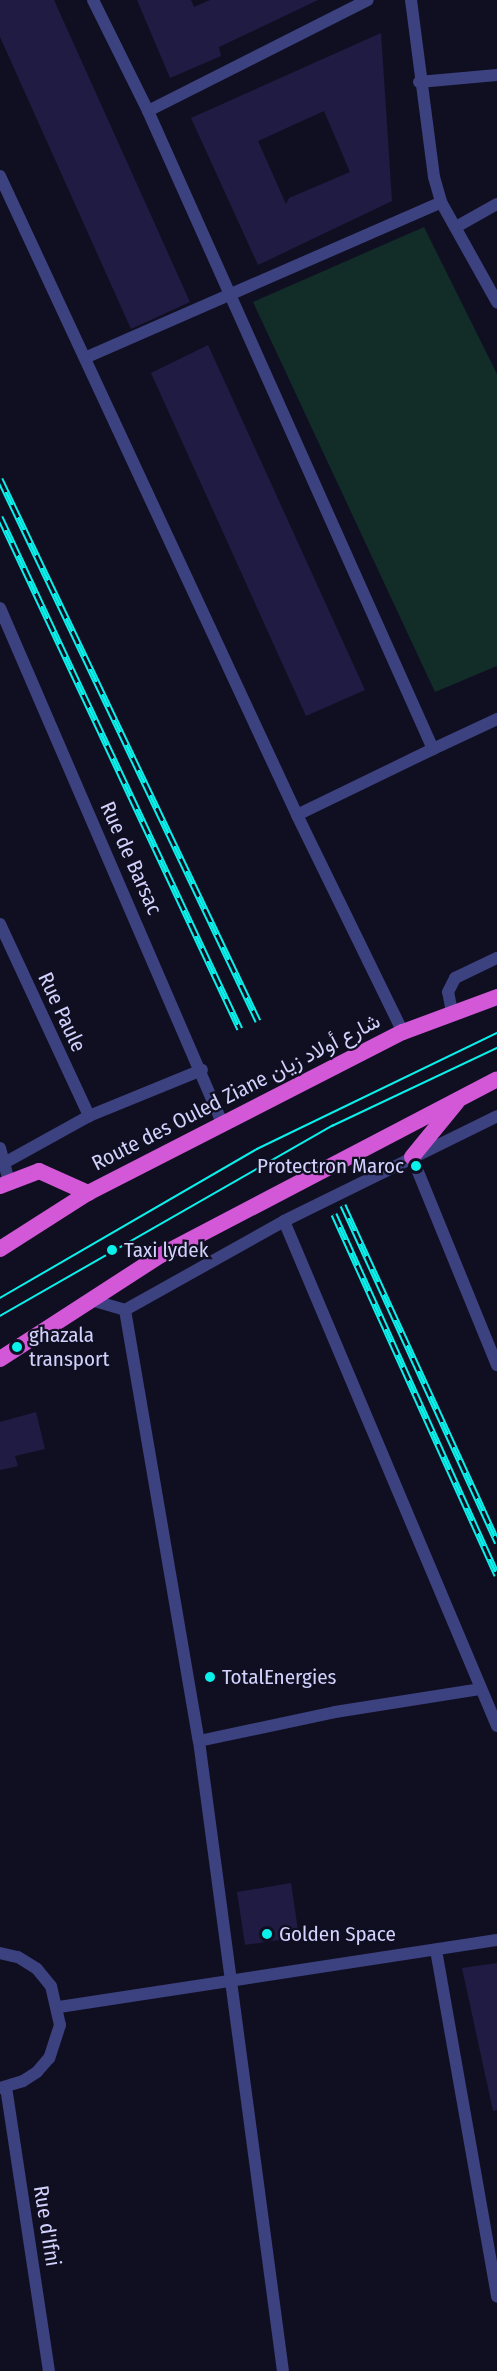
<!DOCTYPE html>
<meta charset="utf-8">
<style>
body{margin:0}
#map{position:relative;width:497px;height:2371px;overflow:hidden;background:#100f22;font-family:"Fira Sans Condensed",Vazirmatn,sans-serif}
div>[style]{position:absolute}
.green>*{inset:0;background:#122c28}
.building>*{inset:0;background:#1f1b42}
.minor>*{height:12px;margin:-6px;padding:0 6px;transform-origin:6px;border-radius:6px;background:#3c417f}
.tertiary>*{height:12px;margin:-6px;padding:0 6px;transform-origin:6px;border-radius:6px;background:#3c417f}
.trunk>*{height:16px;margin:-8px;padding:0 8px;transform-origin:8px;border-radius:8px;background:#d258d7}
.tram>*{height:1.5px;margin:-0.75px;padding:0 0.75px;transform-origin:0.75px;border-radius:0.75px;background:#0af1eb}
.rail>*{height:7px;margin-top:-3.5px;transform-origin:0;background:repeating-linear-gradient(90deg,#100f22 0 14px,#0af1eb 0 28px);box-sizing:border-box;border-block:2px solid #0af1eb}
.dots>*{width:16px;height:16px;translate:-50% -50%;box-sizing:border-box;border:3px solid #100f22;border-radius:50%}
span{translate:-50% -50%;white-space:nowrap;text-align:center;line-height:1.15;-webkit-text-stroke:4.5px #100f22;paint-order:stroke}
.street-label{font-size:21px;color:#d2d2fd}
.poi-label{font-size:21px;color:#d2d2fd}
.right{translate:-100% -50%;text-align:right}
.left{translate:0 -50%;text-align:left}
</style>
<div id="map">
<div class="green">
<div style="clip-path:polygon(424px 227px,497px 374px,497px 666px,435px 692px,253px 302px)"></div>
</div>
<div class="building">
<div style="clip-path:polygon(0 0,54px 0,190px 302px,131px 329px,0 37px)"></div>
<div style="clip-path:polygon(137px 0,191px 0,194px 7px,210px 0,318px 0,219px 47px,221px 56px,170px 78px)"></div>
<div style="clip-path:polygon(evenodd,381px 33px,392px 201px,258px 265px,191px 118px,381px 33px,324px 111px,350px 172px,289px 198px,286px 204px,258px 141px,324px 111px)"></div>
<div style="clip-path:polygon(208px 345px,365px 690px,306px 716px,151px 373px)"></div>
<div style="clip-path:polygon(36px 1412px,45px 1449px,15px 1456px,18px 1466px,0 1470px,0 1422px)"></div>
<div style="clip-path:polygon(291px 1883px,299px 1937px,245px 1945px,237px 1892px)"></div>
<div style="clip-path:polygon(497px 1963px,497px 2110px,493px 2111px,462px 1968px)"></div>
</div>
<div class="minor">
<div style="left:93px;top:0;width:124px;rotate:63.6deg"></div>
<div style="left:148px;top:111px;width:699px;rotate:65.93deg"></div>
<div style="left:433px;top:749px;width:151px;rotate:154.1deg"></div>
<div style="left:411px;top:0;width:178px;rotate:82.6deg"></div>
<div style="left:434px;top:177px;width:26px;rotate:74deg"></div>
<div style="left:441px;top:202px;width:115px;rotate:60.8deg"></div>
<div style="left:419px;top:82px;width:78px;rotate:-5.1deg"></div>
<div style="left:148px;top:111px;width:246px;rotate:-26.8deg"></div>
<div style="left:0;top:176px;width:705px;rotate:65.07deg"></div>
<div style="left:297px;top:815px;width:242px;rotate:64deg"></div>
<div style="left:456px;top:227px;width:47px;rotate:-29.3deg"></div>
<div style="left:87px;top:357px;width:386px;rotate:-23.6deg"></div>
<div style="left:0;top:608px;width:563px;rotate:66.67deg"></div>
<div style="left:433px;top:749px;width:71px;rotate:-25.1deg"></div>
<div style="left:0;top:924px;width:212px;rotate:65.1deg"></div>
<div style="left:0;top:1148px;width:34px;rotate:75deg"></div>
<div style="left:412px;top:1157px;width:225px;rotate:67.8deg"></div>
<div style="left:6px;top:1162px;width:95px;rotate:-29deg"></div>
<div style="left:89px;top:1116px;width:122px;rotate:-22.2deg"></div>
<div style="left:284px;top:1221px;width:548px;rotate:67.13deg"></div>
<div style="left:125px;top:1310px;width:437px;rotate:80.3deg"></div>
<div style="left:199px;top:1741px;width:636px;rotate:82.41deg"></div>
<div style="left:199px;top:1741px;width:139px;rotate:-12deg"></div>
<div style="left:335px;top:1712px;width:148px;rotate:-9deg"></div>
<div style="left:436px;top:1950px;width:352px;rotate:80deg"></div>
<div style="left:59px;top:2007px;width:443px;rotate:-8.7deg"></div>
</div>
<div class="tertiary">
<div style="left:452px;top:1012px;width:20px;rotate:-101deg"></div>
<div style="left:448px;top:992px;width:16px;rotate:-63deg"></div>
<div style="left:455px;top:978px;width:47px;rotate:-25.5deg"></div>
<div style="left:91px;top:1300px;width:35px;rotate:16deg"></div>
<div style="left:125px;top:1310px;width:182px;rotate:-29.2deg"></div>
<div style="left:284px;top:1221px;width:237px;rotate:-26.2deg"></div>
<div style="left:0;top:1953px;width:18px;rotate:13deg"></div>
<div style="left:18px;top:1957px;width:22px;rotate:32deg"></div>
<div style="left:37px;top:1969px;width:22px;rotate:51deg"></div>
<div style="left:51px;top:1986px;width:40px;rotate:77deg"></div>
<div style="left:60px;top:2025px;width:35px;rotate:108deg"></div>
<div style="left:49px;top:2058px;width:18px;rotate:131deg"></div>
<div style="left:37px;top:2072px;width:17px;rotate:147deg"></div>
<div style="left:23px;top:2081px;width:24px;rotate:163deg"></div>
<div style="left:6px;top:2087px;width:287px;rotate:81.4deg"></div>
</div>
<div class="trunk">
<div style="left:412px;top:1157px;width:71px;rotate:-50.7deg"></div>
<div style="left:0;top:1186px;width:42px;rotate:-21deg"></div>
<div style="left:39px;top:1171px;width:54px;rotate:24.2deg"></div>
<div style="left:0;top:1249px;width:104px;rotate:-32.5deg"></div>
<div style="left:88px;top:1193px;width:354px;rotate:-27.1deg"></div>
<div style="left:403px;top:1032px;width:100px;rotate:-20.4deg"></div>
<div style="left:0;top:1359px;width:192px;rotate:-32.9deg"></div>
<div style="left:161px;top:1255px;width:379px;rotate:-27.6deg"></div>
</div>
<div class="tram">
<div style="left:0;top:1298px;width:297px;rotate:-30.1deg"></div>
<div style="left:257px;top:1149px;width:267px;rotate:-25.8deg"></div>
<div style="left:0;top:1316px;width:383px;rotate:-29.8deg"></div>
<div style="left:332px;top:1126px;width:183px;rotate:-25.3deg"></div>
</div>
<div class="rail">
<div style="left:0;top:479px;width:600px;rotate:64.54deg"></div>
<div style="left:0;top:517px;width:565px;rotate:64.89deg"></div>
<div style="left:343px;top:1205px;width:371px;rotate:65.4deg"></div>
<div style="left:334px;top:1214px;width:396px;rotate:65.7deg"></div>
</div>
<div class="dots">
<div style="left:416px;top:1166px;background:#0af1eb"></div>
<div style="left:112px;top:1250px;background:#0af1eb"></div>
<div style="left:17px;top:1347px;background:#0af1eb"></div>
<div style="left:210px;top:1677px;background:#0af1eb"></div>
<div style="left:267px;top:1934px;background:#0af1eb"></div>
</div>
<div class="street-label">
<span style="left:131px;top:858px;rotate:66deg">Rue de Barsac</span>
<span style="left:62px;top:1012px;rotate:65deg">Rue Paule</span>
<span style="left:236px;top:1092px;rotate:-27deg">Route des Ouled Ziane شارع أولاد زيان</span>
<span style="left:47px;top:2226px;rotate:81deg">Rue d'Ifni</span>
</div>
<div class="poi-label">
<span class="right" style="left:404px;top:1166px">Protectron Maroc</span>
<span class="left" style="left:124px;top:1250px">Taxi lydek</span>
<span class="left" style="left:29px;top:1347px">ghazala<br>transport</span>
<span class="left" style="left:222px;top:1677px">TotalEnergies</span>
<span class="left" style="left:279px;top:1934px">Golden Space</span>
</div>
</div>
